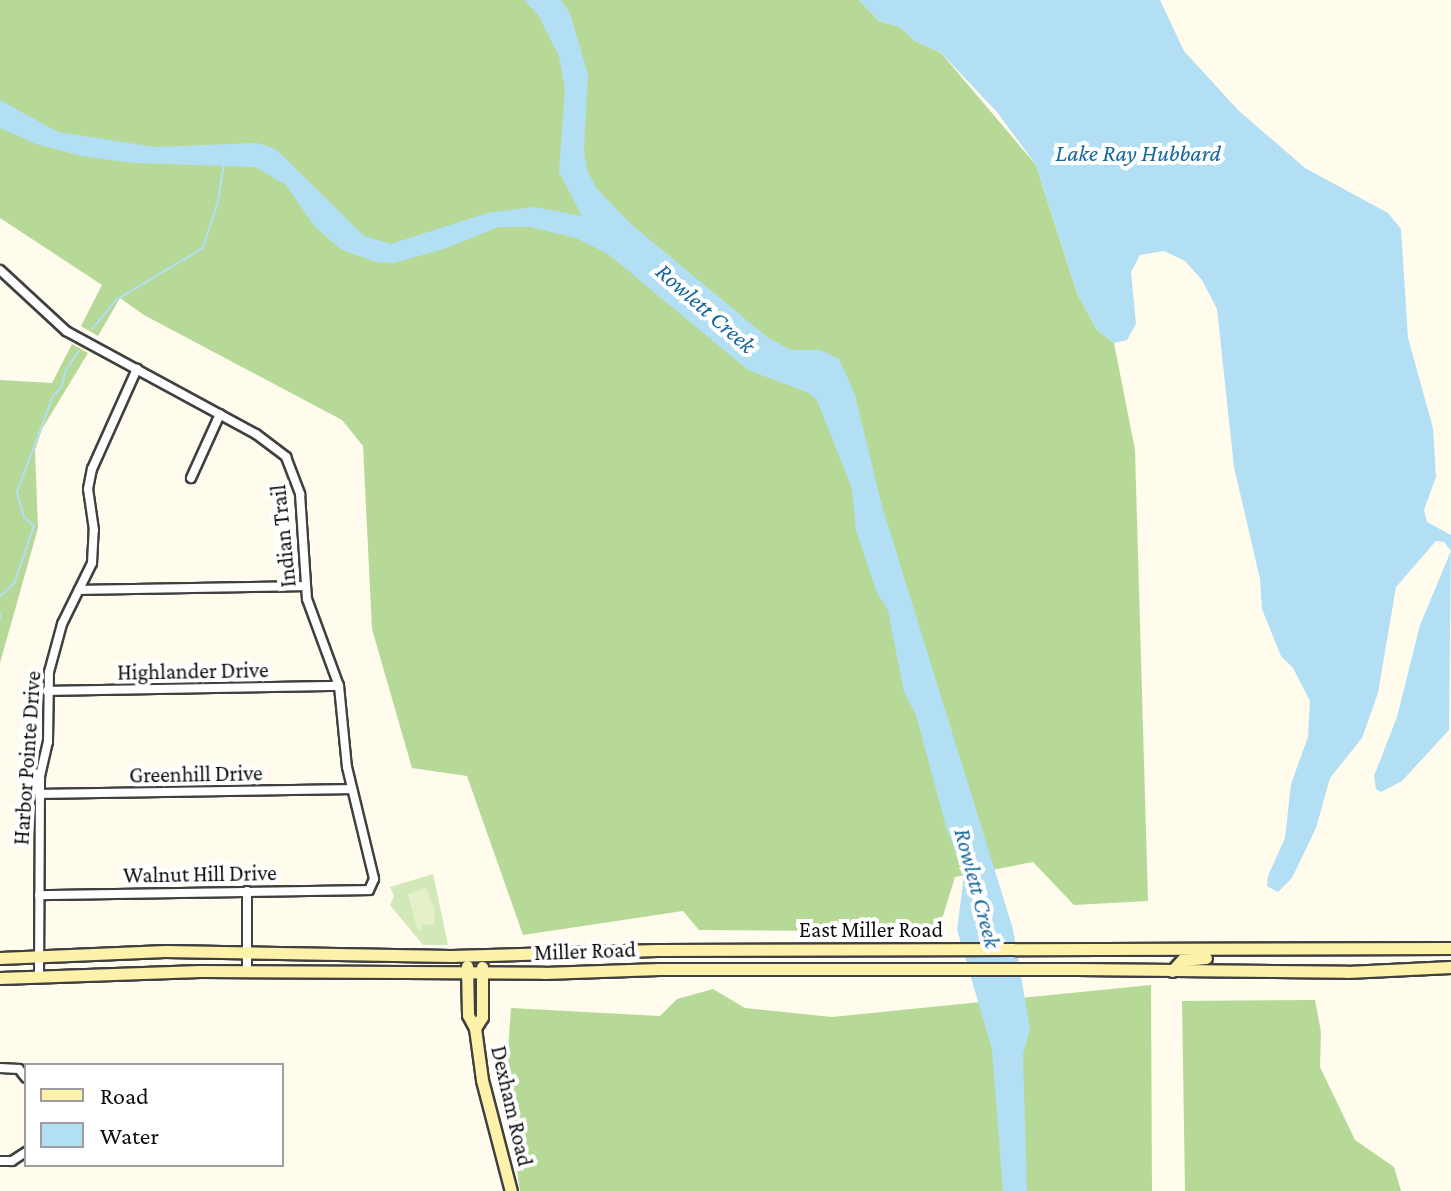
<!DOCTYPE html>
<style>
body{margin:0}
#map{position:relative;width:1451px;height:1191px;overflow:hidden;background:#fffbed;font-family:"Crimson Pro",serif}
div>[style]{position:absolute}
.green>*{inset:0;background:#d3e8b8}
.forest>*{inset:0;background:#b7d997}
.pitch>*{inset:0;background:#e4f0c9}
.water>*{inset:0;background:#b3dff5}
.stream>*{height:2px;margin:-1px;padding:0 1px;transform-origin:1px;border-radius:1px;background:#b3dff5}
.roads{filter:drop-shadow(2px 0 #404040) drop-shadow(-2px 0 #404040) drop-shadow(0 2px #404040) drop-shadow(0 -2px #404040)}
.street>*{height:8px;margin:-4px;padding:0 4px;transform-origin:4px;border-radius:4px;background:#fff}
.secondary>*{height:11px;margin:-5.5px;padding:0 5.5px;transform-origin:5.5px;border-radius:5.5px;background:#fef1a9}
span{translate:-50% -50%;white-space:nowrap;text-align:center;line-height:1.15;-webkit-text-stroke:8px #fff;paint-order:stroke}
.street-label{font-size:22px;color:#0d0d0d}
.water-label{font-size:24px;color:#18689d;font-style:italic}
.legend{position:absolute;left:24px;top:1063px;width:260px;height:104px;box-sizing:border-box;background:#fff;border:2px solid #9e9e9e;margin:0;padding:10px 14px;list-style:none;font-size:24px;color:#0d0d0d}
.legend li{display:flex;align-items:center;gap:16px;height:40px}
.legend b{width:40px;border:2px solid #9e9e9e}
</style>
<div id="map">
<div class="green">
<div style="clip-path:polygon(433px 874px,448px 945px,423px 945px,390px 905px,394px 896px,390px 887px)"></div>
</div>
<div class="forest">
<div style="clip-path:polygon(0 0,859px 0,879px 21px,900px 27px,915px 41px,941px 53px,1036px 165px,1077px 293px,1097px 330px,1114px 343px,1135px 450px,1148px 901px,1074px 905px,1033px 862px,955px 877px,938px 932px,699px 930px,683px 911px,523px 935px,467px 776px,412px 768px,372px 629px,363px 446px,342px 420px,144px 315px,120px 298px,98px 336px,81px 326px,102px 285px,0 218px)"></div>
<div style="clip-path:polygon(72px 344px,88px 353px,42px 429px,35px 450px,38px 528px,0 663px,0 380px,52px 383px)"></div>
<div style="clip-path:polygon(1151px 985px,1152px 1191px,520px 1191px,505px 1092px,511px 1008px,660px 1016px,677px 999px,713px 989px,745px 1008px,832px 1017px)"></div>
<div style="clip-path:polygon(1315px 1000px,1321px 1032px,1320px 1067px,1355px 1140px,1394px 1167px,1401px 1191px,1185px 1191px,1182px 1001px)"></div>
</div>
<div class="pitch">
<div style="clip-path:polygon(426px 888px,435px 911px,434px 925px,421px 924px,421px 930px,417px 929px,408px 894px)"></div>
</div>
<div class="water">
<div style="clip-path:polygon(524px 0,561px 0,570px 13px,588px 75px,584px 150px,587px 170px,597px 189px,632px 225px,767px 337px,791px 350px,820px 350px,839px 359px,855px 395px,882px 506px,1013px 929px,1030px 1029px,1023px 1055px,1027px 1191px,1003px 1191px,992px 1049px,957px 930px,963px 883px,961px 864px,947px 830px,916px 715px,904px 692px,888px 610px,877px 593px,856px 530px,852px 489px,817px 400px,809px 393px,748px 370px,608px 254px,576px 238px,530px 227px,499px 227px,444px 249px,394px 263px,376px 262px,342px 250px,315px 227px,286px 185px,255px 167px,134px 163px,81px 156px,36px 144px,0 128px,0 100px,58px 132px,154px 147px,257px 143px,276px 149px,364px 236px,391px 244px,487px 213px,534px 207px,582px 216px,559px 172px,565px 89px,559px 56px,538px 15px)"></div>
<div style="clip-path:polygon(859px 0,1160px 0,1184px 51px,1238px 110px,1305px 168px,1388px 213px,1401px 229px,1408px 338px,1433px 428px,1436px 477px,1424px 510px,1427px 522px,1451px 535px,1449px 730px,1402px 781px,1381px 792px,1376px 789px,1374px 776px,1397px 717px,1420px 625px,1451px 551px,1444px 542px,1436px 541px,1396px 587px,1378px 693px,1362px 738px,1330px 778px,1316px 828px,1292px 878px,1278px 892px,1267px 886px,1268px 876px,1285px 838px,1291px 784px,1308px 737px,1310px 701px,1293px 668px,1281px 656px,1262px 609px,1260px 579px,1234px 467px,1217px 309px,1202px 280px,1185px 261px,1164px 251px,1140px 255px,1131px 272px,1136px 324px,1127px 340px,1114px 343px,1097px 330px,1077px 293px,1036px 165px,997px 112px,941px 53px,915px 41px,900px 27px,879px 21px)"></div>
</div>
<div class="stream">
<div style="left:92px;top:329px;width:38px;rotate:-50deg"></div>
<div style="left:116px;top:300px;width:101px;rotate:-30.9deg"></div>
<div style="left:203px;top:248px;width:49px;rotate:-72.3deg"></div>
<div style="left:218px;top:201px;width:38px;rotate:-81deg"></div>
<div style="left:0;top:596px;width:18px;rotate:-41deg"></div>
<div style="left:14px;top:584px;width:61px;rotate:-71deg"></div>
<div style="left:34px;top:526px;width:13px;rotate:-138deg"></div>
<div style="left:24px;top:517px;width:26px;rotate:-106deg"></div>
<div style="left:17px;top:492px;width:103px;rotate:-69.4deg"></div>
<div style="left:53px;top:396px;width:11px;rotate:-45deg"></div>
<div style="left:61px;top:388px;width:19px;rotate:-74deg"></div>
<div style="left:66px;top:370px;width:23px;rotate:-56deg"></div>
<div style="left:0;top:613px;width:6px;rotate:90deg"></div>
</div>
<div class="roads">
<div class="street">
<div style="left:0;top:270px;width:90px;rotate:42.7deg"></div>
<div style="left:66px;top:331px;width:216px;rotate:28.5deg"></div>
<div style="left:256px;top:434px;width:38px;rotate:37deg"></div>
<div style="left:286px;top:457px;width:40px;rotate:69deg"></div>
<div style="left:300px;top:494px;width:105px;rotate:86.2deg"></div>
<div style="left:307px;top:599px;width:93px;rotate:69.8deg"></div>
<div style="left:339px;top:686px;width:81px;rotate:84.4deg"></div>
<div style="left:347px;top:767px;width:115px;rotate:76.4deg"></div>
<div style="left:374px;top:879px;width:12px;rotate:114deg"></div>
<div style="left:369px;top:890px;width:330px;rotate:179.1deg"></div>
<div style="left:191px;top:478px;width:70px;rotate:-65.6deg"></div>
<div style="left:79px;top:590px;width:227px;rotate:-1deg"></div>
<div style="left:47px;top:691px;width:292px;rotate:-1deg"></div>
<div style="left:40px;top:794px;width:312px;rotate:-0.9deg"></div>
<div style="left:247px;top:891px;width:79px;rotate:90deg"></div>
<div style="left:39px;top:977px;width:201px;rotate:-89.7deg"></div>
<div style="left:40px;top:776px;width:35px;rotate:-77deg"></div>
<div style="left:48px;top:742px;width:70px;rotate:-89.2deg"></div>
<div style="left:49px;top:672px;width:50px;rotate:-74.8deg"></div>
<div style="left:62px;top:624px;width:68px;rotate:-63.8deg"></div>
<div style="left:92px;top:563px;width:33px;rotate:-87deg"></div>
<div style="left:94px;top:530px;width:41px;rotate:-98.3deg"></div>
<div style="left:88px;top:489px;width:20px;rotate:-79deg"></div>
<div style="left:92px;top:469px;width:110px;rotate:-65.8deg"></div>
<div style="left:0;top:1068px;width:19px;rotate:3deg"></div>
<div style="left:19px;top:1069px;width:11px;rotate:52deg"></div>
<div style="left:0;top:1161px;width:12px"></div>
<div style="left:12px;top:1161px;width:17px;rotate:-33deg"></div>
</div>
<div class="secondary">
<div style="left:0;top:958px;width:165px;rotate:-2.4deg"></div>
<div style="left:165px;top:951px;width:286px;rotate:1deg"></div>
<div style="left:451px;top:956px;width:206px;rotate:-1.7deg"></div>
<div style="left:657px;top:950px;width:794px;rotate:-0.14deg"></div>
<div style="left:467px;top:966px;width:49px;rotate:88.8deg"></div>
<div style="left:468px;top:1015px;width:15px;rotate:62deg"></div>
<div style="left:475px;top:1028px;width:52px;rotate:82.3deg"></div>
<div style="left:482px;top:1080px;width:115px;rotate:75.4deg"></div>
<div style="left:1172px;top:971px;width:15px;rotate:-48deg"></div>
<div style="left:1182px;top:960px;width:24px;rotate:-5deg"></div>
<div style="left:0;top:978px;width:200px;rotate:-2deg"></div>
<div style="left:200px;top:971px;width:344px;rotate:0.3deg"></div>
<div style="left:544px;top:973px;width:115px;rotate:-2deg"></div>
<div style="left:659px;top:969px;width:418px"></div>
<div style="left:1077px;top:969px;width:270px;rotate:0.6deg"></div>
<div style="left:1347px;top:972px;width:104px;rotate:-2.8deg"></div>
<div style="left:475px;top:1028px;width:13px;rotate:-58deg"></div>
<div style="left:482px;top:1017px;width:50px;rotate:-90deg"></div>
</div>
</div>
<div class="street-label">
<span style="left:283px;top:536px;rotate:-96deg">Indian Trail</span>
<span style="left:193px;top:671px;rotate:-1deg">Highlander Drive</span>
<span style="left:27px;top:758px;rotate:-86deg">Harbor Pointe Drive</span>
<span style="left:196px;top:774px;rotate:-1deg">Greenhill Drive</span>
<span style="left:200px;top:874px;rotate:-1deg">Walnut Hill Drive</span>
<span style="left:871px;top:930px">East Miller Road</span>
<span style="left:585px;top:951px;rotate:-2deg">Miller Road</span>
<span style="left:512px;top:1106px;rotate:77deg">Dexham Road</span>
</div>
<div class="water-label">
<span style="left:1138px;top:153px">Lake Ray Hubbard</span>
<span style="left:706px;top:308px;rotate:41deg">Rowlett Creek</span>
<span style="left:978px;top:888px;rotate:75deg">Rowlett Creek</span>
</div>
<ul class="legend">
<li><b style="height:10px;background:#fef1a9"></b>Road</li>
<li><b style="height:22px;background:#b3dff5"></b>Water</li>
</ul>
</div>
